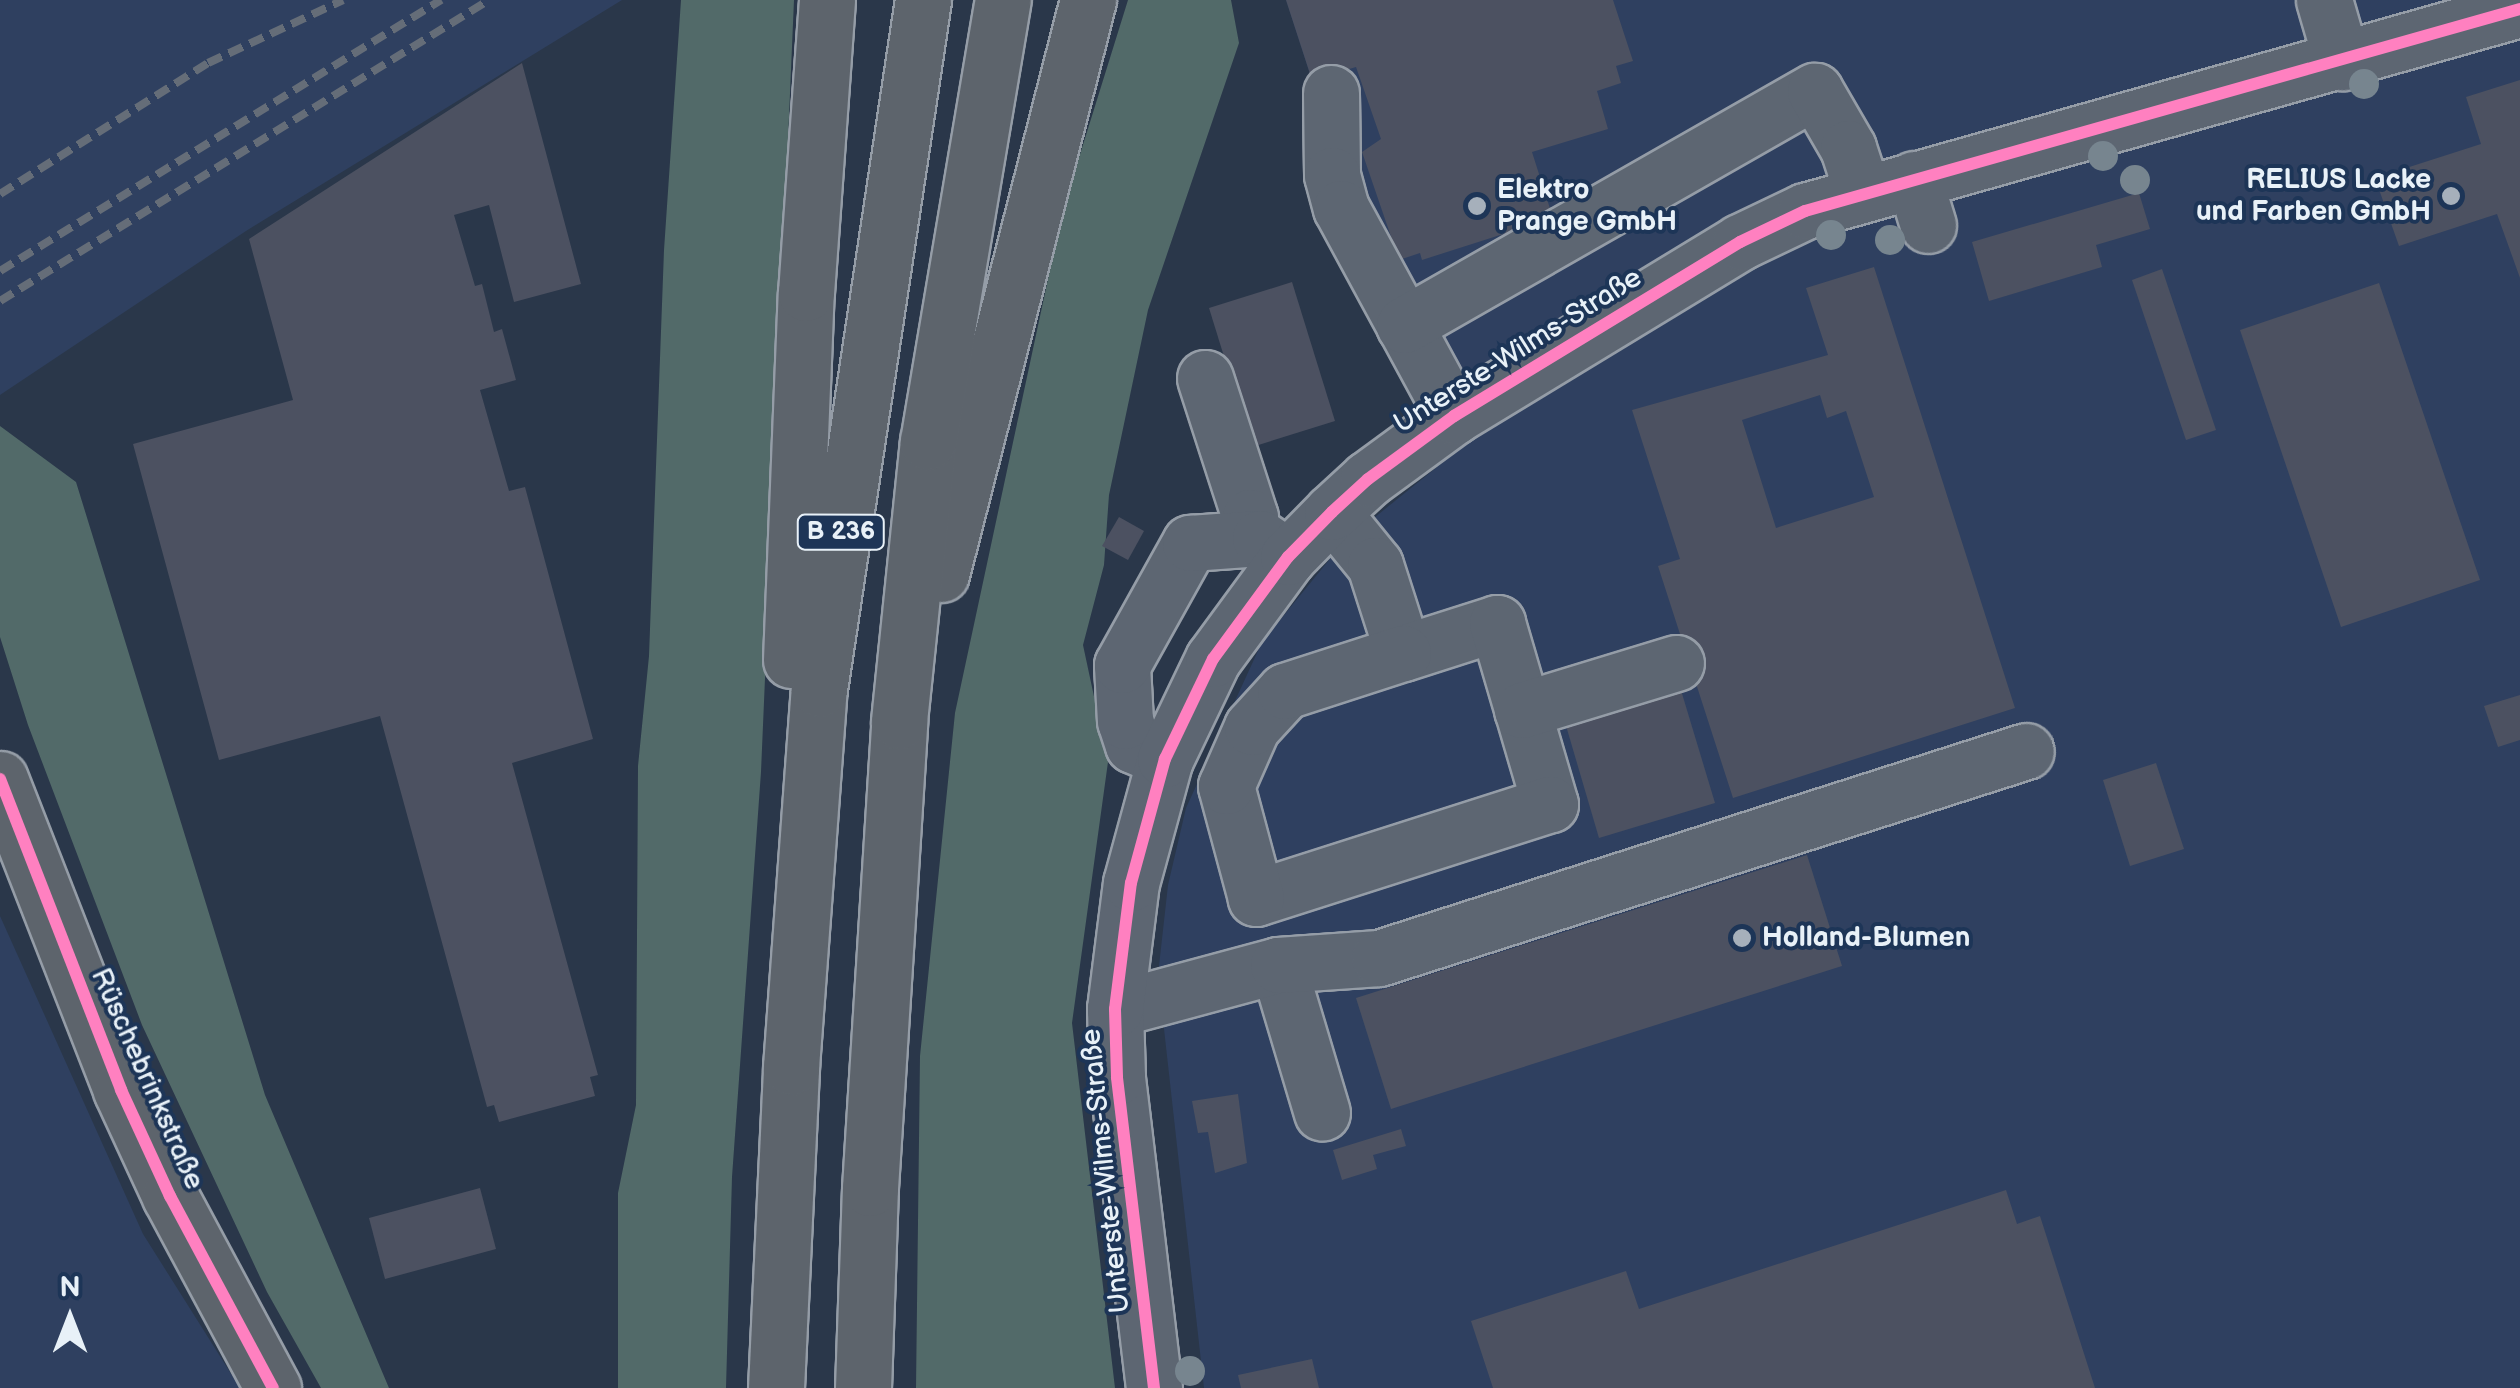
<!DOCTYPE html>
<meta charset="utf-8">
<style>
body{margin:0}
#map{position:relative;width:2520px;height:1388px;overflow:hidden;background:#2a374a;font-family:"Balsamiq Sans",sans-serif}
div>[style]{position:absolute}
.built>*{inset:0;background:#2f4060}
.green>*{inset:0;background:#526a69}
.building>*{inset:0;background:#4c5161}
.roads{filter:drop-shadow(2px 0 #959da7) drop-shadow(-2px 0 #959da7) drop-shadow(0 2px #959da7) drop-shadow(0 -2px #959da7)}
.minor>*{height:55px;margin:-27.5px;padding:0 27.5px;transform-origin:27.5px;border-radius:27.5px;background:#5d6672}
.major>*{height:55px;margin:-27.5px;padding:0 27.5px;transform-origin:27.5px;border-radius:27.5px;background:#5d646c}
.highway>*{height:55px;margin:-27.5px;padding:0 27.5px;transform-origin:27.5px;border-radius:27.5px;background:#5d646c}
.rail>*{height:8px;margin-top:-4px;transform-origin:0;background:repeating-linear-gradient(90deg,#656d78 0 15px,transparent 0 23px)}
.cycleway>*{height:12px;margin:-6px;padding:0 6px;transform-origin:6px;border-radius:6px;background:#ff80c0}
.trees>*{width:30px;height:30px;margin:-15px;border-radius:50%;background:#77858f}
.dots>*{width:28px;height:28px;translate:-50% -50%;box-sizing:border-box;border:5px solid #1d3557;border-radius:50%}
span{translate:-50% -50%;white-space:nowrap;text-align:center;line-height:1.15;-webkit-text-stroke:8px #1d3557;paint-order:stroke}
.shield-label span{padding:2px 8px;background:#1d3557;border:2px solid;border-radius:8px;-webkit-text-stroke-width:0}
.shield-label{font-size:25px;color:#e8f1f8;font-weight:700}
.poi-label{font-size:28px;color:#e8f1f8;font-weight:700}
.right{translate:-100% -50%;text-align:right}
.left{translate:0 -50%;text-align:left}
.street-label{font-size:28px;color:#e8f1f8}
.north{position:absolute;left:20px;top:1268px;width:100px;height:100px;-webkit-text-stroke:8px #1d3557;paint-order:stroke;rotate:0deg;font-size:28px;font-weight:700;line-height:40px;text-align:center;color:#e8f1f8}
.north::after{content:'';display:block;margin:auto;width:35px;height:45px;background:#e8f1f8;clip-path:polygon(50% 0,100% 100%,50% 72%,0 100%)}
</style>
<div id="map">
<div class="built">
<div style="clip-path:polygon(0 0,622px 0,246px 231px,0 395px)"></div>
<div style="clip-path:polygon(1286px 0,2520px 0,2520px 1388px,1204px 1388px,1158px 975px,1168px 885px,1186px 808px,1262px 642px,1343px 543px,1437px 467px)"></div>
<div style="clip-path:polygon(0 916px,143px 1234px,240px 1388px,0 1388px)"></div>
</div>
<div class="green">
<div style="clip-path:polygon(681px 0,794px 0,761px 772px,732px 1177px,726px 1388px,618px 1388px,618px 1193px,636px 1105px,638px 766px,649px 656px,664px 250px)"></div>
<div style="clip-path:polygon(1128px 0,1231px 0,1239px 43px,1148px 310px,1109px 495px,1104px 565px,1083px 645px,1108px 762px,1072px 1023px,1115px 1388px,916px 1388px,920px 1056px,955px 713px,1063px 209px)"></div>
<div style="clip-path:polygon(0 426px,76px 482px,265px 1095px,389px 1388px,321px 1388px,267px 1292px,142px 1025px,28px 725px,0 637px)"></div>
</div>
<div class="building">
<div style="clip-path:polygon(1286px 0,1613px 0,1633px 61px,1616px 66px,1621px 83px,1597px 91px,1608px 129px,1532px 152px,1553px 218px,1422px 260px,1420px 253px,1399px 260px,1362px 152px,1381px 139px,1356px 67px,1312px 80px)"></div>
<div style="clip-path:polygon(522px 63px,581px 284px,514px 302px,489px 205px,454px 215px,475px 286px,482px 284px,494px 332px,502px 329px,516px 380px,480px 390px,509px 491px,525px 487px,593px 739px,512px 763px,598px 1075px,590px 1077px,595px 1096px,499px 1122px,494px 1105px,487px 1107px,380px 716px,219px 760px,133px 444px,293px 400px,249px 239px)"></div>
<div style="clip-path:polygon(2520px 80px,2520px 278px,2497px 214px,2399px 246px,2375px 178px,2481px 144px,2466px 97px)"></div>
<div style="clip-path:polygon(2139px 193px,2150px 229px,2096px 245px,2102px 267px,1989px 301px,1972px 242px)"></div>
<div style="clip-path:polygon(evenodd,1874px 267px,2015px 708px,1733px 798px,1658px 566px,1680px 559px,1632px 410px,1828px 355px,1806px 288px,1874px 267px,1820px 395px,1827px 418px,1846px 411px,1874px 497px,1776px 528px,1742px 420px,1820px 395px)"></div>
<div style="clip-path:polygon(2162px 269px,2216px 430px,2186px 440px,2132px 280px)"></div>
<div style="clip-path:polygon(1292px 282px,1335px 421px,1252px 447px,1209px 308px)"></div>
<div style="clip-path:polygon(2379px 283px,2480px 580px,2341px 627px,2240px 330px)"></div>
<div style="clip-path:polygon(1119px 517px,1144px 531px,1128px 560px,1102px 546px)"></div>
<div style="clip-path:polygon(1677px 677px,1715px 803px,1599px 838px,1562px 712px)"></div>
<div style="clip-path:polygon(2520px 695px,2520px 740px,2498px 747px,2484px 706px)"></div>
<div style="clip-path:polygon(2156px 763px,2184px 849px,2130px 866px,2103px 780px)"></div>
<div style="clip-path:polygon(1807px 855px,1842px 966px,1391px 1109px,1356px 998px)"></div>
<div style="clip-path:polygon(1238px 1094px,1247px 1163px,1215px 1173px,1208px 1132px,1198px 1133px,1192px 1101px)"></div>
<div style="clip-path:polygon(1401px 1129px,1406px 1146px,1373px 1155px,1377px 1169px,1342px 1180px,1333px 1150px)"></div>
<div style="clip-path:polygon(480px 1188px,496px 1249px,385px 1279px,369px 1218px)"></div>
<div style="clip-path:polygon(2006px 1190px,2017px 1224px,2040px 1216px,2095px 1388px,1493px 1388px,1471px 1321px,1626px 1271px,1639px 1309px)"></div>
<div style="clip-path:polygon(1312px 1359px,1319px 1388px,1241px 1388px,1238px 1375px)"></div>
</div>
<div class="roads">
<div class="minor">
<div style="left:2324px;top:0;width:65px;rotate:73.8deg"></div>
<div style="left:1331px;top:93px;width:82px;rotate:89.3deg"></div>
<div style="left:1332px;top:175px;width:34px;rotate:75deg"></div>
<div style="left:1341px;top:208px;width:237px;rotate:61.5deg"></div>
<div style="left:1914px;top:179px;width:48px;rotate:73.1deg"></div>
<div style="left:1404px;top:325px;width:473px;rotate:-29.7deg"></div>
<div style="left:1815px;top:91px;width:66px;rotate:59.9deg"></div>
<div style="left:1848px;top:148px;width:48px;rotate:71.9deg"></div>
<div style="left:1205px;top:378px;width:146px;rotate:72.1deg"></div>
<div style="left:1250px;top:517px;width:22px;rotate:87deg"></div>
<div style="left:1332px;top:512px;width:68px;rotate:50.9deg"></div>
<div style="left:1375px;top:565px;width:92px;rotate:72.3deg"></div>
<div style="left:1403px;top:653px;width:99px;rotate:-17.7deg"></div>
<div style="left:1497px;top:623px;width:189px;rotate:73.7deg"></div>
<div style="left:1550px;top:804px;width:309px;rotate:162.3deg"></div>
<div style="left:1256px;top:898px;width:116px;rotate:-105deg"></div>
<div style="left:1226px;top:786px;width:64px;rotate:-66.2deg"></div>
<div style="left:1252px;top:727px;width:49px;rotate:-47.5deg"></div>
<div style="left:1285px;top:691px;width:124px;rotate:-17.9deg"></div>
<div style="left:1522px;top:710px;width:161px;rotate:-17deg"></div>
<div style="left:1165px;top:759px;width:35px;rotate:-156deg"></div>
<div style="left:1133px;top:745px;width:25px;rotate:-108deg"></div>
<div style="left:1125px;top:721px;width:56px;rotate:-93.1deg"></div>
<div style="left:1122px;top:665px;width:140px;rotate:-60.9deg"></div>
<div style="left:1190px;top:543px;width:70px;rotate:-4.1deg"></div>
<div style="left:1260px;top:538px;width:34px;rotate:34deg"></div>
<div style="left:1278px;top:965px;width:154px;rotate:73.4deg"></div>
<div style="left:1115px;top:1009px;width:169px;rotate:-15.1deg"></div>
<div style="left:1278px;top:965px;width:101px;rotate:-4deg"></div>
<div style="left:1379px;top:958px;width:679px;rotate:-17.74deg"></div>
<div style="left:1154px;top:1388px;width:313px;rotate:-96.8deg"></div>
<div style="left:1117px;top:1077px;width:68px;rotate:-91.7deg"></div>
<div style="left:1115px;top:1009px;width:127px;rotate:-82.8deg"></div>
<div style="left:1131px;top:883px;width:129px;rotate:-74.7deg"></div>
<div style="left:1165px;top:759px;width:111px;rotate:-64.4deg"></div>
<div style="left:1213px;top:659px;width:127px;rotate:-53.7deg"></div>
<div style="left:1288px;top:557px;width:63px;rotate:-45.6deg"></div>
<div style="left:1332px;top:512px;width:49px;rotate:-42.5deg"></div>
<div style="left:1368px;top:479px;width:107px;rotate:-36.2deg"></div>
<div style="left:1454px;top:416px;width:335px;rotate:-31.3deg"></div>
<div style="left:1740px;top:242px;width:72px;rotate:-25.5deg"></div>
<div style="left:1805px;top:211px;width:743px;rotate:-15.78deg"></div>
</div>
<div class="major">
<div style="left:0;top:779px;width:334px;rotate:68.7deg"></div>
<div style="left:121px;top:1090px;width:117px;rotate:65.2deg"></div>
<div style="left:170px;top:1196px;width:218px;rotate:61.8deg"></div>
</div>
<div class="highway">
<div style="left:941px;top:574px;width:593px;rotate:-75.64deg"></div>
<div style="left:791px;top:660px;width:367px;rotate:-87.7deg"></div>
<div style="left:806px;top:293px;width:294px;rotate:-85.9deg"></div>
<div style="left:776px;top:1388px;width:321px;rotate:-87.3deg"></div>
<div style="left:791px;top:1067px;width:379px;rotate:-85.8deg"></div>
<div style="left:819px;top:689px;width:697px;rotate:-81.42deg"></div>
<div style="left:863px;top:1388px;width:200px;rotate:-88deg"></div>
<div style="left:870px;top:1188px;width:468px;rotate:-86.4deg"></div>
<div style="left:899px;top:721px;width:281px;rotate:-84.1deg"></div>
<div style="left:928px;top:442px;width:448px;rotate:-80.4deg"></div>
</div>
</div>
<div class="rail">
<div style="left:0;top:194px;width:246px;rotate:-32.2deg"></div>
<div style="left:208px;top:63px;width:149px;rotate:-25deg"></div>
<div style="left:0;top:271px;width:518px;rotate:-31.57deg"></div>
<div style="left:0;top:301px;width:574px;rotate:-31.61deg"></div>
</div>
<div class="cycleway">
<div style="left:0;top:779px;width:334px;rotate:68.7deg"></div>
<div style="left:121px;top:1090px;width:117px;rotate:65.2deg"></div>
<div style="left:170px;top:1196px;width:218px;rotate:61.8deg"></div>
<div style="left:1154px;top:1388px;width:313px;rotate:-96.8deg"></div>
<div style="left:1117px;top:1077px;width:68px;rotate:-91.7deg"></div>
<div style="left:1115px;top:1009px;width:127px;rotate:-82.8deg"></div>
<div style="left:1131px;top:883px;width:129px;rotate:-74.7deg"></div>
<div style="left:1165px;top:759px;width:111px;rotate:-64.4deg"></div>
<div style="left:1213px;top:659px;width:127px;rotate:-53.7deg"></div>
<div style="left:1288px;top:557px;width:63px;rotate:-45.6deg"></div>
<div style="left:1332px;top:512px;width:49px;rotate:-42.5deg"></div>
<div style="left:1368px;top:479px;width:107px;rotate:-36.2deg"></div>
<div style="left:1454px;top:416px;width:335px;rotate:-31.3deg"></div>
<div style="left:1740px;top:242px;width:72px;rotate:-25.5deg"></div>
<div style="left:1805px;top:211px;width:743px;rotate:-15.78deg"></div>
</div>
<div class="trees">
<div style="left:2364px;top:84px"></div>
<div style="left:2103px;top:156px"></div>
<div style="left:2135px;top:180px"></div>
<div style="left:1831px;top:235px"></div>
<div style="left:1890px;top:240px"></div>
<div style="left:1190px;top:1371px"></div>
</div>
<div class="dots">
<div style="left:2451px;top:196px;background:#a6b0bb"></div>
<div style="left:1477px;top:206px;background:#a6b0bb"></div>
<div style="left:1742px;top:938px;background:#a6b0bb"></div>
</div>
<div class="shield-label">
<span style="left:841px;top:532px">B 236</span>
</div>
<div class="poi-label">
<span class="right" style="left:2431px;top:196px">RELIUS Lacke<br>und Farben GmbH</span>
<span class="left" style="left:1497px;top:206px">Elektro<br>Prange GmbH</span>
<span class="left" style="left:1762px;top:938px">Holland-Blumen</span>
</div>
<div class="street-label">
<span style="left:1518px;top:351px;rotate:-32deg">Unterste-Wilms-Straße</span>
<span style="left:147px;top:1079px;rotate:66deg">Rüschebrinkstraße</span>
<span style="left:1106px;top:1171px;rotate:-96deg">Unterste-Wilms-Straße</span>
</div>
<div class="north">N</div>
</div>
